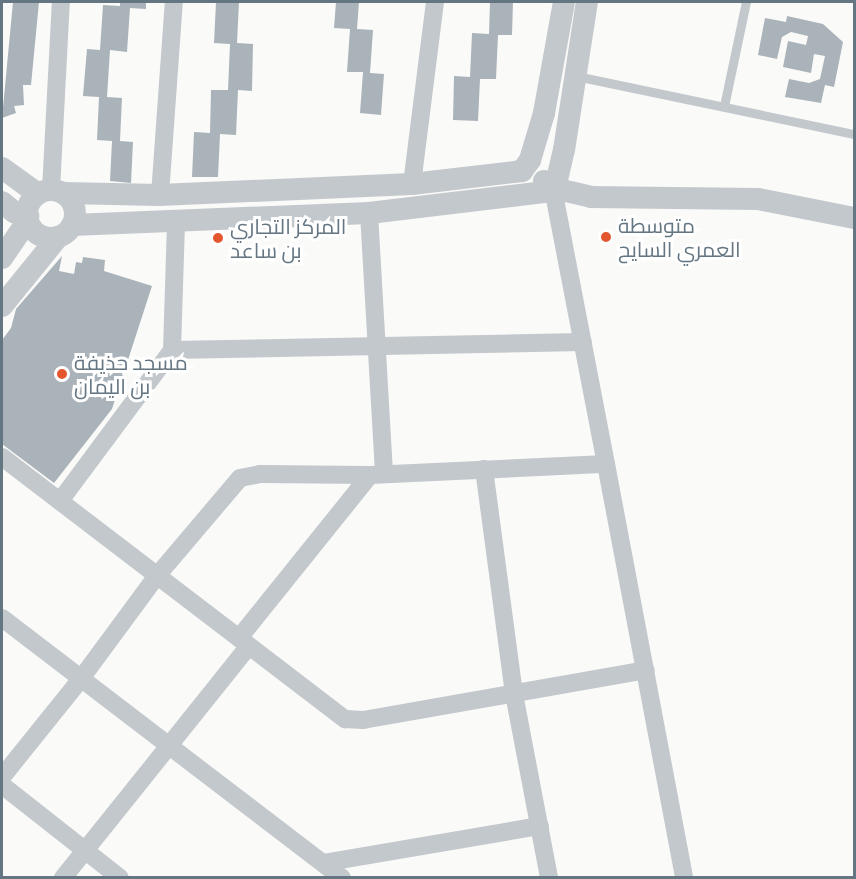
<!DOCTYPE html>
<meta charset="utf-8">
<style>
body{margin:0}
#map{position:relative;width:856px;height:879px;overflow:hidden;background:#fafaf8;font-family:Barlow,Cairo,sans-serif}
div>[style]{position:absolute}
.building>*{inset:0;background:#aab3b9}
.service>*{height:9px;margin:-4.5px;padding:0 4.5px;transform-origin:4.5px;border-radius:4.5px;background:#c3c8cc}
.minor>*{height:18px;margin:-9px;padding:0 9px;transform-origin:9px;border-radius:9px;background:#c3c8cc}
.tertiary>*{height:22px;margin:-11px;padding:0 11px;transform-origin:11px;border-radius:11px;background:#c3c8cc}
.tertiary>.ring{margin:-11px;padding:0;box-sizing:content-box;background:none;border:22px solid #c3c8cc;border-radius:50%}
.dots>*{width:16px;height:16px;translate:-50% -50%;box-sizing:border-box;border:3px solid #fff;border-radius:50%}
span{translate:-50% -50%;white-space:nowrap;text-align:center;line-height:1.15;-webkit-text-stroke:6px #fff;paint-order:stroke}
.poi-label{font-size:21px;color:#657683}
.left{translate:0 -50%;text-align:left}
.frame{position:absolute;inset:0;border:3px solid #657683;pointer-events:none}
</style>
<div id="map">
<div class="building">
<div style="clip-path:polygon(13px 2px,39px 2px,31px 85px,23px 85px,24px 105px,14px 106px,16px 113px,2px 118px)"></div>
<div style="clip-path:polygon(120px 2px,146px 2px,146px 9px,130px 8px,127px 52px,110px 50px,107px 97px,122px 98px,120px 141px,133px 142px,131px 183px,110px 181px,112px 141px,97px 140px,99px 97px,83px 96px,87px 49px,100px 50px,103px 5px,120px 6px)"></div>
<div style="clip-path:polygon(216px 2px,239px 2px,237px 43px,253px 44px,252px 91px,238px 90px,236px 135px,220px 134px,218px 177px,192px 177px,194px 132px,210px 133px,211px 90px,228px 90px,230px 44px,214px 43px)"></div>
<div style="clip-path:polygon(336px 2px,359px 2px,357px 29px,373px 30px,370px 73px,384px 74px,381px 115px,360px 113px,363px 72px,347px 72px,350px 29px,334px 28px)"></div>
<div style="clip-path:polygon(490px 2px,513px 2px,512px 35px,498px 35px,496px 79px,480px 79px,478px 121px,453px 120px,454px 76px,470px 77px,472px 33px,489px 34px)"></div>
<div style="clip-path:polygon(787px 16px,823px 24px,843px 42px,834px 87px,825px 85px,821px 103px,785px 97px,789px 79px,809px 83px,820px 79px,825px 56px,814px 54px,811px 73px,783px 67px,788px 41px,806px 45px,808px 36px,791px 32px,782px 37px,777px 59px,758px 55px,765px 18px,786px 22px)"></div>
<div style="clip-path:polygon(62px 256px,59px 271px,74px 274px,76px 262px,82px 263px,83px 257px,105px 260px,104px 271px,152px 286px,112px 409px,54px 483px,2px 444px,2px 340px,11px 328px,16px 309px)"></div>
</div>
<div class="service">
<div style="left:576px;top:76px;width:284px;rotate:11.8deg"></div>
<div style="left:724px;top:106px;width:106px;rotate:-78.1deg"></div>
</div>
<div class="minor">
<div style="left:412px;top:184px;width:183px;rotate:-82.8deg"></div>
<div style="left:51px;top:190px;width:188px;rotate:-87deg"></div>
<div style="left:160px;top:195px;width:194px;rotate:-85.9deg"></div>
<div style="left:369px;top:213px;width:261px;rotate:86.7deg"></div>
<div style="left:176px;top:223px;width:127px;rotate:91.8deg"></div>
<div style="left:172px;top:350px;width:411px;rotate:-1.1deg"></div>
<div style="left:2px;top:457px;width:432px;rotate:37.4deg"></div>
<div style="left:345px;top:719px;width:18px;rotate:3deg"></div>
<div style="left:363px;top:720px;width:287px;rotate:-10deg"></div>
<div style="left:606px;top:464px;width:421px;rotate:79.3deg"></div>
<div style="left:484px;top:469px;width:227px;rotate:82.4deg"></div>
<div style="left:514px;top:694px;width:187px;rotate:79.2deg"></div>
<div style="left:60px;top:501px;width:188px;rotate:-53.4deg"></div>
<div style="left:2px;top:618px;width:428px;rotate:37.4deg"></div>
<div style="left:239px;top:638px;width:209px;rotate:-51.2deg"></div>
<div style="left:2px;top:777px;width:124px;rotate:-51.2deg"></div>
<div style="left:80px;top:680px;width:128px;rotate:-53.6deg"></div>
<div style="left:156px;top:577px;width:130px;rotate:-49.7deg"></div>
<div style="left:240px;top:478px;width:20px;rotate:-11deg"></div>
<div style="left:260px;top:474px;width:110px;rotate:0.5deg"></div>
<div style="left:370px;top:475px;width:236px;rotate:-2.7deg"></div>
<div style="left:606px;top:464px;width:281px;rotate:-100.9deg"></div>
<div style="left:2px;top:785px;width:150px;rotate:38.2deg"></div>
<div style="left:323px;top:863px;width:220px;rotate:-9.7deg"></div>
<div style="left:63px;top:878px;width:297px;rotate:-51.3deg"></div>
</div>
<div class="tertiary">
<div style="left:2px;top:168px;width:44px;rotate:35.8deg"></div>
<div style="left:544px;top:181px;width:11px;rotate:38deg"></div>
<div style="left:553px;top:188px;width:39px;rotate:13deg"></div>
<div style="left:591px;top:197px;width:167px;rotate:0.7deg"></div>
<div style="left:758px;top:199px;width:98px;rotate:11.2deg"></div>
<div class="ring" style="left:27px;top:190px;width:26px;height:26px"></div>
<div style="left:63px;top:193px;width:97px;rotate:1.2deg"></div>
<div style="left:160px;top:195px;width:252px;rotate:-2.5deg"></div>
<div style="left:412px;top:184px;width:111px;rotate:-6.7deg"></div>
<div style="left:522px;top:171px;width:14px;rotate:-54deg"></div>
<div style="left:530px;top:160px;width:49px;rotate:-73.4deg"></div>
<div style="left:544px;top:113px;width:113px;rotate:-79.8deg"></div>
<div style="left:2px;top:202px;width:16px;rotate:40deg"></div>
<div style="left:14px;top:212px;width:15px;rotate:16deg"></div>
<div style="left:72px;top:225px;width:297px;rotate:-2.3deg"></div>
<div style="left:369px;top:213px;width:178px;rotate:-6.8deg"></div>
<div style="left:546px;top:192px;width:13px;rotate:-39deg"></div>
<div style="left:556px;top:184px;width:35px;rotate:-77deg"></div>
<div style="left:564px;top:150px;width:150px;rotate:-81.2deg"></div>
<div style="left:2px;top:258px;width:46px;rotate:-55.6deg"></div>
<div style="left:2px;top:306px;width:89px;rotate:-50.9deg"></div>
</div>
<div class="dots">
<div style="left:606px;top:237px;background:#e4572e"></div>
<div style="left:218px;top:238px;background:#e4572e"></div>
<div style="left:62px;top:374px;background:#e4572e"></div>
</div>
<div class="poi-label">
<span class="left" style="left:618px;top:237px">متوسطة<br>العمري السايح</span>
<span class="left" style="left:230px;top:238px">المركز التجاري<br>بن ساعد</span>
<span class="left" style="left:74px;top:374px">مسجد حذيفة<br>بن اليمان</span>
</div>
<div class="frame"></div>
</div>
